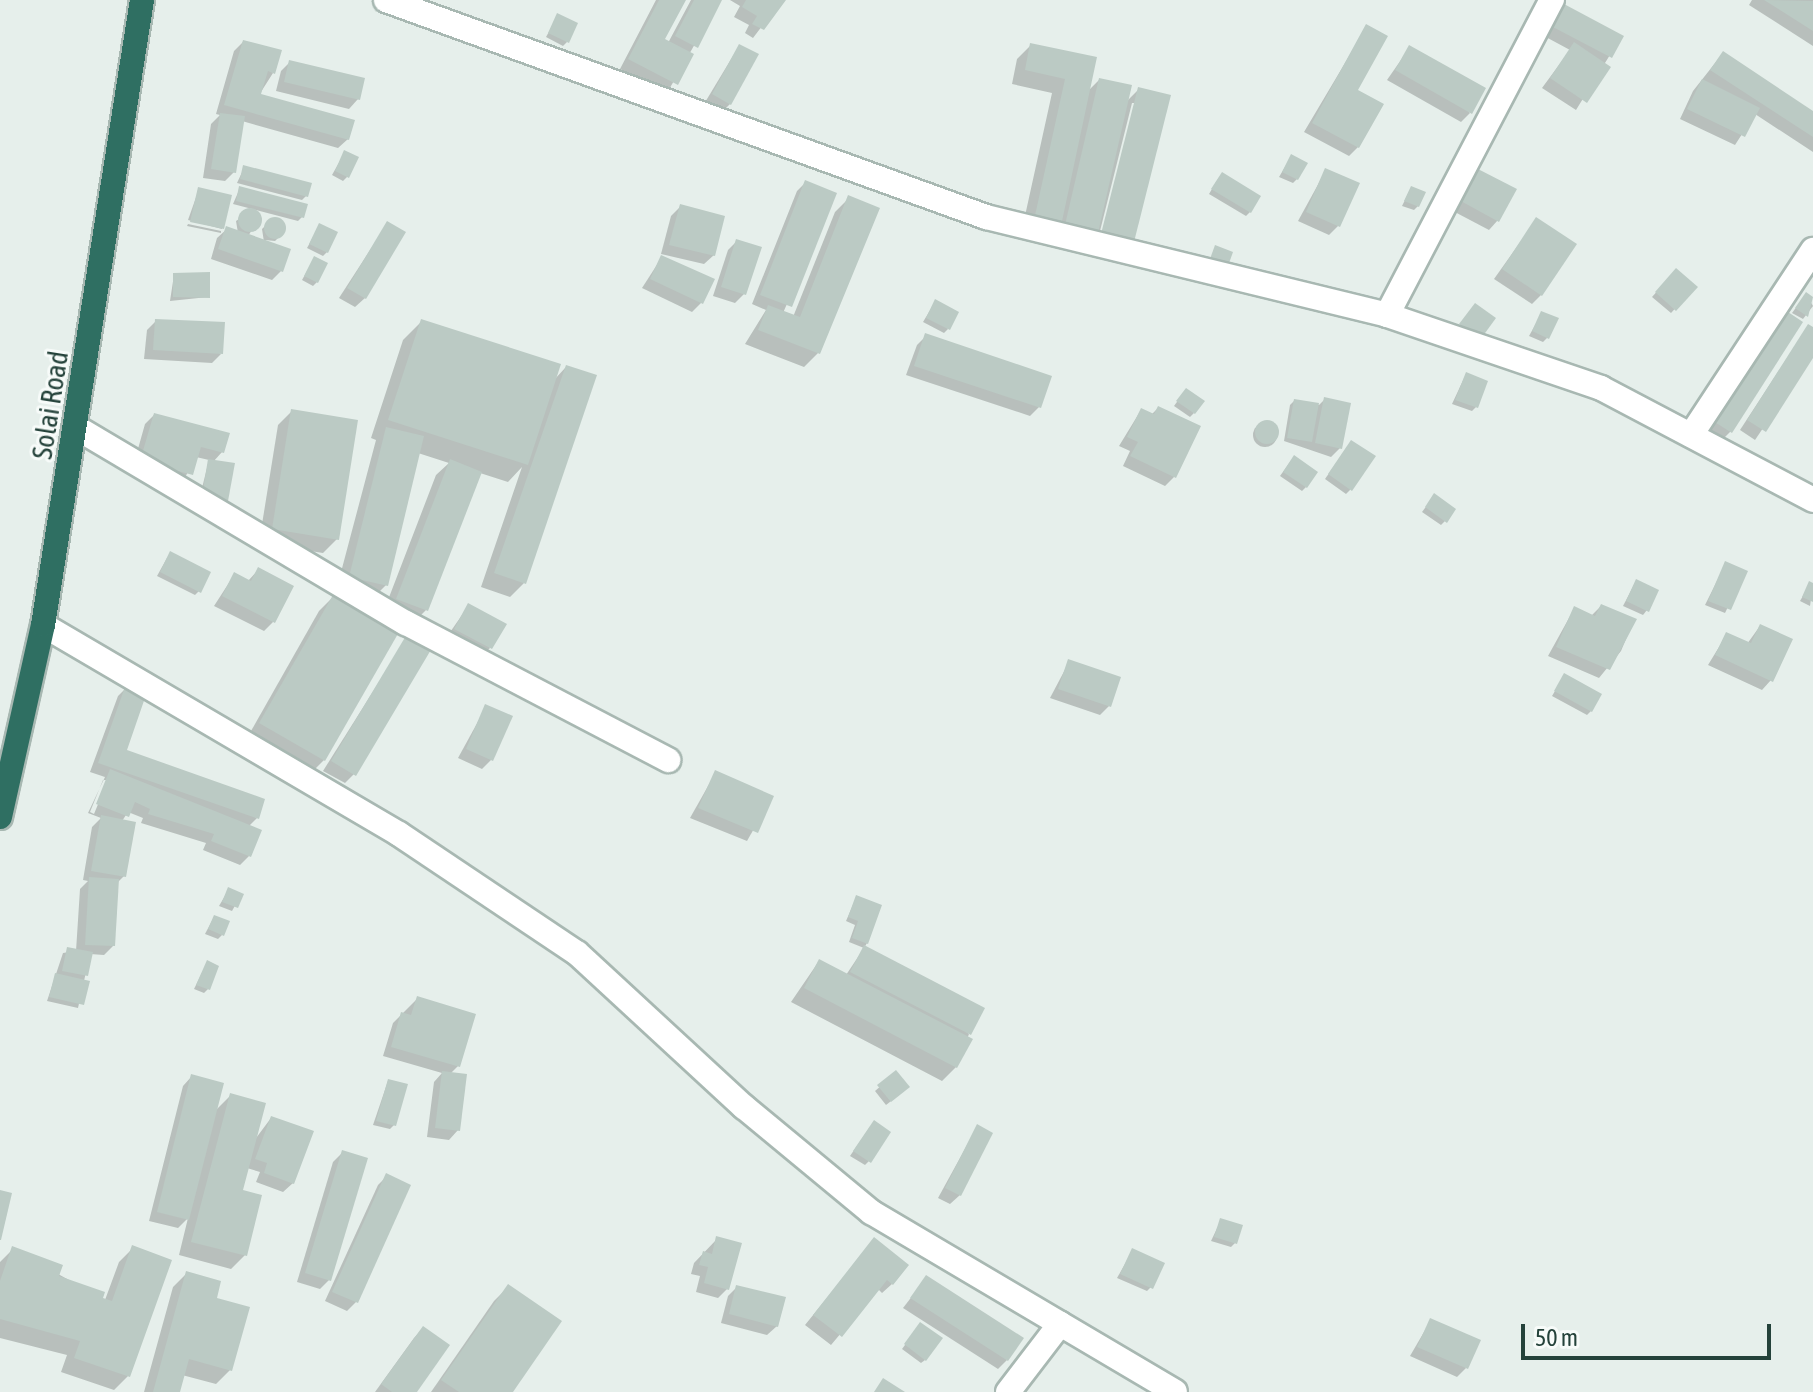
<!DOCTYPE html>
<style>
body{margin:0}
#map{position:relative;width:1813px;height:1392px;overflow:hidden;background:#e6efeb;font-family:"Asap Condensed",sans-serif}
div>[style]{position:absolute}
.shadow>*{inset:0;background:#0003}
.round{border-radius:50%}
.building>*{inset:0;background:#bbcac4}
.roads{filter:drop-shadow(2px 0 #a8b8b2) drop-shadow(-2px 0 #a8b8b2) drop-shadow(0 2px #a8b8b2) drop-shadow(0 -2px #a8b8b2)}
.street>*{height:24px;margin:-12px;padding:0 12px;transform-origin:12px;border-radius:12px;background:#fff}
.highway>*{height:24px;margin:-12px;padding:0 12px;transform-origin:12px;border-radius:12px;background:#2f6f62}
span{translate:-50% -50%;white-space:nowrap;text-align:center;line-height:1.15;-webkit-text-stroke:6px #f7fbf9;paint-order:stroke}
.street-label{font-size:28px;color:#24423a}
.scale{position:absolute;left:1521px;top:1324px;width:250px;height:36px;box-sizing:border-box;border:4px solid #24423a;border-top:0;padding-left:10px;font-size:24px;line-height:28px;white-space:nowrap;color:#24423a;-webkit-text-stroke:6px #f7fbf9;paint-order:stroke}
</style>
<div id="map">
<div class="shadow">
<div style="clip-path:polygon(656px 0,683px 0,663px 40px,668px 43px,691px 0,720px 0,667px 93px,620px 69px)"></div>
<div style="clip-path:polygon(730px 0,782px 0,753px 38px,745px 33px,749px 25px,734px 17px,740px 6px)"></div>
<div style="clip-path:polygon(1752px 0,1813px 0,1813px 46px,1749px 5px)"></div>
<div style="clip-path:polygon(1564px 6px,1621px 37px,1576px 110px,1542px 88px,1570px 50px,1544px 36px)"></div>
<div style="clip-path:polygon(558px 16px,567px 42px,563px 46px,546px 37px)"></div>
<div style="clip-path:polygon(1367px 26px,1355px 91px,1358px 147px,1349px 156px,1304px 132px)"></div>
<div style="clip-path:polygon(243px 42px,273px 73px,259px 95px,348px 139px,338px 148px,242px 121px,234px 172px,225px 181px,203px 178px,211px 124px,220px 115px,216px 114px,234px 51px)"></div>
<div style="clip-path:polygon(evenodd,1031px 45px,1095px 59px,1088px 91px,1099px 80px,1129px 86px,1126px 102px,1139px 89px,1169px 97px,1132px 241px,1118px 255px,1088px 248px,1091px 237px,1082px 246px,1052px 239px,1054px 229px,1045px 239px,1021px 234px,1052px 93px,1012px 84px,1017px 59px,1031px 45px,1132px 103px,1136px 103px,1101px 244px,1097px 243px,1132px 103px)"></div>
<div style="clip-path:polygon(739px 46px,730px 104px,721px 113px,704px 104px)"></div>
<div style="clip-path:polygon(1410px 47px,1470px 113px,1461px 122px,1387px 80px)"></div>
<div style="clip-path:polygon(1723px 53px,1813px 113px,1813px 152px,1755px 114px,1735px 145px,1680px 119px,1693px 91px)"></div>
<div style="clip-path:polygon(290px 62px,358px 99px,349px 109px,276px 91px,281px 71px)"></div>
<div style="clip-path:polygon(345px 152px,347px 177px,343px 181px,332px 175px)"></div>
<div style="clip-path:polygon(1291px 157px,1297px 179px,1293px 183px,1279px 177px)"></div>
<div style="clip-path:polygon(244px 168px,306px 196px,302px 200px,237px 183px)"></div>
<div style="clip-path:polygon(1326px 170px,1338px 226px,1329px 235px,1298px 221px)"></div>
<div style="clip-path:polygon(1218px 179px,1250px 212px,1246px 216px,1209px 194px)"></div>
<div style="clip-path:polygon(1467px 179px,1498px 220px,1489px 230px,1451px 210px)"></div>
<div style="clip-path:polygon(806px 182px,835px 194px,783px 313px,793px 317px,835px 212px,849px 198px,877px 209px,818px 353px,804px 367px,745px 344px,766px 310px,752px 304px,797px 191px)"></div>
<div style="clip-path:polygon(240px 188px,302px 217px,298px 221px,233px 204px)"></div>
<div style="clip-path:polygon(1411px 188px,1418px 206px,1414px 210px,1402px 206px)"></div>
<div style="clip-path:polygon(199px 189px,229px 196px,222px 229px,188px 220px)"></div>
<div style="clip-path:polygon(680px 207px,714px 255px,704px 264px,661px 254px,671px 216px)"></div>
<div style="clip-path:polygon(252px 210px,260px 218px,248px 236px,264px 242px,262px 229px,271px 220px,281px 222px,284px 232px,275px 241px,265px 240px,281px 271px,272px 280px,211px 259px,217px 238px,227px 229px,238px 233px,236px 221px)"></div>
<div style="clip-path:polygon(1536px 220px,1541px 295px,1532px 304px,1494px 279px)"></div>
<div style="clip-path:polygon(188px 224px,221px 231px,221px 233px,187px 226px)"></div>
<div style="clip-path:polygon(387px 224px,365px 298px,355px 307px,339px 298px)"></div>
<div style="clip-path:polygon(320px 225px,327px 252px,323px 256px,307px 248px)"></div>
<div style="clip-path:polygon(737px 241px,744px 294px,735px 303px,713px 296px,728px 250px)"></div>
<div style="clip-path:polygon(662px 257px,702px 302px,692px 312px,642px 288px)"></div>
<div style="clip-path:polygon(314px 259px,317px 282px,313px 286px,302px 280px)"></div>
<div style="clip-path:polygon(1676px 270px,1695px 287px,1671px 313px,1652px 297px)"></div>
<div style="clip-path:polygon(174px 275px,208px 297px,170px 301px)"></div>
<div style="clip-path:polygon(1806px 294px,1813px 306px,1803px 319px,1792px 313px)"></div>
<div style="clip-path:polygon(935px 302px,948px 329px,944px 333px,923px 322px)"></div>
<div style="clip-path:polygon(1542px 313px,1547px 338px,1543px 342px,1529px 336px)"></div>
<div style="clip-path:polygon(156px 321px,221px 354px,212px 363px,144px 359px,147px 330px)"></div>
<div style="clip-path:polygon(421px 322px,554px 380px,566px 367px,524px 583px,510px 597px,481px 587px,522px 467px,508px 482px,480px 473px,426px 610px,412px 624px,383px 613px,436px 475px,449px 463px,418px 453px,386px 585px,372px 599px,336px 591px,376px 440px,371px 438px,403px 340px)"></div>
<div style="clip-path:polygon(1801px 323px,1730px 432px,1721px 441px,1705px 431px)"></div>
<div style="clip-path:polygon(1808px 326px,1813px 329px,1813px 354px,1755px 440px,1740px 430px)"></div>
<div style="clip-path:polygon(926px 336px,1039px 407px,1030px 416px,906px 375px,917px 345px)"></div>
<div style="clip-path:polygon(1466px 374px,1476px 407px,1472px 411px,1452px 404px)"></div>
<div style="clip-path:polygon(1182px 395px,1194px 413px,1190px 417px,1174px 406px)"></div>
<div style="clip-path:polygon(1325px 399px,1340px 448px,1331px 457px,1284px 441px,1290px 405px,1294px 401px,1319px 405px)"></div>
<div style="clip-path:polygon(1158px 408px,1174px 477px,1165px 486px,1123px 466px,1130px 451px,1119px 446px,1141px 410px,1151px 415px)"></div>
<div style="clip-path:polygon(292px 411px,337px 539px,323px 553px,259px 543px,278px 425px)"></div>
<div style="clip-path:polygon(154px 415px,222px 452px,213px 462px,227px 500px,222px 504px,199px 500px,209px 460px,196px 457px,182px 483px,132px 470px,145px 424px)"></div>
<div class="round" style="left:1253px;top:423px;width:24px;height:24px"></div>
<div style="clip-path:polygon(1348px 446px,1350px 490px,1346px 494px,1325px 479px)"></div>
<div style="clip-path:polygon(1290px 462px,1306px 487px,1302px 491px,1280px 476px)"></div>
<div style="clip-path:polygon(1431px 500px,1445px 521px,1441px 525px,1422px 512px)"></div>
<div style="clip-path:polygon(167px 558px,199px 591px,195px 595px,157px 576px)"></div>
<div style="clip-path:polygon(1726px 563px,1745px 572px,1725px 613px,1705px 605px)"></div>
<div style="clip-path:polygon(258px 570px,273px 622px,264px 631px,214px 606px,234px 575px,248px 581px)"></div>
<div style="clip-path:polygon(1636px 581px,1647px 610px,1643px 615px,1623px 606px)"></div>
<div style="clip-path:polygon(1810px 584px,1813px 585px,1810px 606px,1800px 601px)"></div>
<div style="clip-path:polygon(333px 597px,324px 760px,310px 774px,247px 738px,319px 611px)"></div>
<div style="clip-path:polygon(469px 605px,490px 648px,481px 657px,446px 638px)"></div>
<div style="clip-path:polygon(1601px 606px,1634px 620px,1621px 651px,1599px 678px,1548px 656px,1574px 609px,1591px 616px)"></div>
<div style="clip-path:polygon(1760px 626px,1771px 680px,1762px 690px,1708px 665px,1727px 634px,1747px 644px)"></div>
<div style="clip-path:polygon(408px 636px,354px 774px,345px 783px,323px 771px)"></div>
<div style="clip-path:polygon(1069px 662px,1109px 706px,1100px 715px,1050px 698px)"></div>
<div style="clip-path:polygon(1564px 676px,1591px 711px,1587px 715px,1552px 696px)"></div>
<div style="clip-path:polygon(evenodd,127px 687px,124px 752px,257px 818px,248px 827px,249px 856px,240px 865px,203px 850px,206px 843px,141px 823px,143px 818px,128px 812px,122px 821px,124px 876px,116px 884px,113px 946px,104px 955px,90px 954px,78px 1008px,47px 1001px,63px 953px,76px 951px,80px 889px,88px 881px,83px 880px,92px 827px,101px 818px,88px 813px,105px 777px,90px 772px,118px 696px,127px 687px,103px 780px,108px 780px,94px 814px,90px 812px,103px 780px)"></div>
<div style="clip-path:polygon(486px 707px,492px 759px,482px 769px,458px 758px)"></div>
<div style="clip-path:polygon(716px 772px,772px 797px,747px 841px,690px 818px)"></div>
<div style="clip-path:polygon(229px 889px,241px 895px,232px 911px,219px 906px)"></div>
<div style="clip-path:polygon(856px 898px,867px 943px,864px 948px,849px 942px,855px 925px,846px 921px)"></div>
<div style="clip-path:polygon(214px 917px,222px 935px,218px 939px,205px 934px)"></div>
<div style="clip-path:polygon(864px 948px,969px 1034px,956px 1067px,942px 1081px,791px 1002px,819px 961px,846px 975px)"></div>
<div style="clip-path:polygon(207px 963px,208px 989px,204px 993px,194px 989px)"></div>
<div style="clip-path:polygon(418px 998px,458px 1066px,450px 1074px,458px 1130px,449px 1140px,427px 1137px,434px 1082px,442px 1073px,383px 1056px,393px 1023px)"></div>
<div style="clip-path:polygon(896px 1073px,904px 1091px,886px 1105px,875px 1091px)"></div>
<div style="clip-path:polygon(192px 1076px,214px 1112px,230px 1096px,253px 1142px,271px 1118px,293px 1183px,283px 1192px,256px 1182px,260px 1172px,247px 1168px,240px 1191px,245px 1255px,231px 1269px,179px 1255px,188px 1218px,178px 1228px,149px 1221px,183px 1086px)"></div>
<div style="clip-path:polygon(388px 1081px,394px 1125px,390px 1129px,373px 1125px)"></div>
<div style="clip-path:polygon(870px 1127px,869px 1161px,865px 1165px,850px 1156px)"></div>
<div style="clip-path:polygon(977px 1127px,960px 1195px,950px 1204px,938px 1198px)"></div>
<div style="clip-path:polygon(343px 1152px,329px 1280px,320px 1289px,297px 1282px,333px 1162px)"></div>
<div style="clip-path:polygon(387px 1176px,356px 1302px,347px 1311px,325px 1301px,378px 1185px)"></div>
<div style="clip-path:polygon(1221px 1220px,1235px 1243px,1231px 1247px,1211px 1241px)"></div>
<div style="clip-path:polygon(717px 1239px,727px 1289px,718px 1298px,696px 1292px,700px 1276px,691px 1274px,694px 1263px)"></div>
<div style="clip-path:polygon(874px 1240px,892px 1284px,882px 1293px,878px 1289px,831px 1345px,805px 1325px)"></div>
<div style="clip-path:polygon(133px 1248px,128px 1376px,114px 1390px,61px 1372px,67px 1355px,0 1338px,0 1262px,13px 1249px,105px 1300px,119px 1262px)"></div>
<div style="clip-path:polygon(1133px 1250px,1151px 1287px,1147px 1291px,1117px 1278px)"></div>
<div style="clip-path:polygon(187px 1273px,214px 1299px,230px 1370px,216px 1384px,182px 1375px,177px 1392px,144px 1392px,173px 1287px)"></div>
<div style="clip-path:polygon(927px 1277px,1007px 1360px,998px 1369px,903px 1308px)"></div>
<div style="clip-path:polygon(508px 1287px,510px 1392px,431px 1392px,494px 1301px)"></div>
<div style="clip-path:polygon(737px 1287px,777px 1326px,767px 1335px,721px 1323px,728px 1296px)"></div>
<div style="clip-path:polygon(1431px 1320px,1466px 1368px,1457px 1377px,1410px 1356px)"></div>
<div style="clip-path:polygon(423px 1328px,415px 1392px,375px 1392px,414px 1338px)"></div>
<div style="clip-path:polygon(917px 1329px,925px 1360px,921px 1363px,902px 1349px)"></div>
</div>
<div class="building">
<div style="clip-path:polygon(659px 0,686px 0,665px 39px,694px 54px,678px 85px,628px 59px)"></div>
<div style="clip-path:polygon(694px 0,722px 0,698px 48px,675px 36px)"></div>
<div style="clip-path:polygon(746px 0,786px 0,764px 30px,752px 24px,757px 16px,742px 7px)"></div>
<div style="clip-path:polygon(1764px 0,1813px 1px,1813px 31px)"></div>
<div style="clip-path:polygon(1564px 4px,1624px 36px,1612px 58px,1551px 26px)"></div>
<div style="clip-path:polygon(557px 13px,578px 23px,569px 43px,548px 33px)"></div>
<div style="clip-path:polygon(1366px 24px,1388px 36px,1358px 90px,1384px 104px,1359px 148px,1312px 123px)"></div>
<div style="clip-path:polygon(243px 40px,282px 50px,275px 74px,268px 71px,261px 94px,355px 120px,349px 140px,224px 105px)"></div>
<div style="clip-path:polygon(1574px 42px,1611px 67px,1587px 103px,1550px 78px)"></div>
<div style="clip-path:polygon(1030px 43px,1097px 57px,1061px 226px,1034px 220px,1065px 79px,1025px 70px)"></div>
<div style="clip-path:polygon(739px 44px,759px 54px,731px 105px,712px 94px)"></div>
<div style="clip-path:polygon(1409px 45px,1486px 88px,1472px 114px,1395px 70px)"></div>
<div style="clip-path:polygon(1723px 51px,1813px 111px,1813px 137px,1710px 70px)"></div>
<div style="clip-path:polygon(289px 60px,365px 78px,360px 100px,284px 82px)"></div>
<div style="clip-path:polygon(1099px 78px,1132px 85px,1098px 233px,1065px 225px)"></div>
<div style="clip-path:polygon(1702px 79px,1760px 108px,1745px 137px,1687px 109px)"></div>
<div style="clip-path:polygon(1138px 87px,1171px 95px,1134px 242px,1101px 234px)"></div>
<div style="clip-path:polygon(220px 113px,245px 116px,236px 173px,211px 169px)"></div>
<div style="clip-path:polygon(344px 150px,359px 157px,349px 178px,335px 171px)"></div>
<div style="clip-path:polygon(1291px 154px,1308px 163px,1298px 180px,1282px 172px)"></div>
<div style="clip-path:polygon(243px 165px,312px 183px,308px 197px,240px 179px)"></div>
<div style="clip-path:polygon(1325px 168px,1360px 183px,1340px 227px,1306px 212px)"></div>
<div style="clip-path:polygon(1476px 168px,1517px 189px,1499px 222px,1459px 200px)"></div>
<div style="clip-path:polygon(1222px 172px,1261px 196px,1251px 213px,1211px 189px)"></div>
<div style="clip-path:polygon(805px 180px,837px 193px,792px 307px,760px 295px)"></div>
<div style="clip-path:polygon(239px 186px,308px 204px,304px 218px,236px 201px)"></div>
<div style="clip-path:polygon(1411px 186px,1426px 192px,1419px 207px,1404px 201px)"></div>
<div style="clip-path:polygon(198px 187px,232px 195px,224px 229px,190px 222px)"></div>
<div style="clip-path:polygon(848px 195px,880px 208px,820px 354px,758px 330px,768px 305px,800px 317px)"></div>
<div style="clip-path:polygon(680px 204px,725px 216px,715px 256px,669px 245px)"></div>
<div class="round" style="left:238px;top:208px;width:24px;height:24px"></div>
<div style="clip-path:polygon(1536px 217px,1577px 244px,1542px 296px,1502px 269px)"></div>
<div class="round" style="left:264px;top:217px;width:22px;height:22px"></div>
<div style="clip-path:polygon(387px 221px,406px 232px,366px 299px,347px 288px)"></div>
<div style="clip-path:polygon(319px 223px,338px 232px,328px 253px,309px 244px)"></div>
<div style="clip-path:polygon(226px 226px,291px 249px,283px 272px,218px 249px)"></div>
<div style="clip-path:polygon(736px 239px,762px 247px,746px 295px,721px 287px)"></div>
<div style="clip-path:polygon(1215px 245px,1233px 252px,1228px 266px,1210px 259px)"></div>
<div style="clip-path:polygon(661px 255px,715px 279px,703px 304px,650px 279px)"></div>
<div style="clip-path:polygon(314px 256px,328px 263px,318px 283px,304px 276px)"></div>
<div style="clip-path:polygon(1676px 268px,1698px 287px,1676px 311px,1655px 292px)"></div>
<div style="clip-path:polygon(210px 272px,210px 298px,173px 297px,173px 273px)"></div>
<div style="clip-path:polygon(1806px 292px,1813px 297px,1808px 317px,1795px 308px)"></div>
<div style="clip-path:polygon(935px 299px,959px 312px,950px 330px,926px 318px)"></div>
<div style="clip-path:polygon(1475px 303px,1496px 318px,1480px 340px,1459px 324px)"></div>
<div style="clip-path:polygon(1785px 310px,1803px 322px,1732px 433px,1713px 421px)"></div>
<div style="clip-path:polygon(1541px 311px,1559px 318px,1549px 339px,1532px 331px)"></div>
<div style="clip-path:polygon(155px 319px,225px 322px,223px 354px,153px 350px)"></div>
<div style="clip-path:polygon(421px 319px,561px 364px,528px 465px,388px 420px)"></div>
<div style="clip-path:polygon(1808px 324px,1813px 327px,1813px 358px,1766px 432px,1747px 420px)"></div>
<div style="clip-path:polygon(925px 333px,1052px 376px,1041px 408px,914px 366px)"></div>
<div style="clip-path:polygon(566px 365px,597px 375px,526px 584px,494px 573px)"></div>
<div style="clip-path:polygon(1466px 372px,1488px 381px,1478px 408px,1455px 400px)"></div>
<div style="clip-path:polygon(1186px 388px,1205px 401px,1195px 414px,1176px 401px)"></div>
<div style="clip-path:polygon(1324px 397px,1351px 403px,1342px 449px,1315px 443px)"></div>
<div style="clip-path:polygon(1294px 399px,1319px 403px,1312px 442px,1287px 438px)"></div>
<div style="clip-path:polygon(1158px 406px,1201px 426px,1176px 478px,1130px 456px,1138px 442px,1127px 437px,1141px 408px,1154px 414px)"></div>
<div style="clip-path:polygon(291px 409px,358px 420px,339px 540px,272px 529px)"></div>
<div style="clip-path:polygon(154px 413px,230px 433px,224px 453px,201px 447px,193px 475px,140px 461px)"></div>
<div class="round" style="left:1255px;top:420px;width:24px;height:24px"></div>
<div style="clip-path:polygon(386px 427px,424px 436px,388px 586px,349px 577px)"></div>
<div style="clip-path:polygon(1351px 440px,1376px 456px,1352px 491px,1328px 474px)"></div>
<div style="clip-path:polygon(1294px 455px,1318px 472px,1307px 488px,1283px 472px)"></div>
<div style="clip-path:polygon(208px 459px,235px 463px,228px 501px,202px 496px)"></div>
<div style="clip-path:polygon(450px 459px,482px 472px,428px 611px,396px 599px)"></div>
<div style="clip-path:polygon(1434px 493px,1456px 509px,1447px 523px,1425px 507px)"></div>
<div style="clip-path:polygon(170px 551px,211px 572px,201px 593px,160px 572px)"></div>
<div style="clip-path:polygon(1725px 561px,1748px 571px,1731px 610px,1708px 601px)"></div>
<div style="clip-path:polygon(258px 567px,294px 586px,275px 623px,222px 596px,234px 572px,251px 581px)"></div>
<div style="clip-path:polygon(1636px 579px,1659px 590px,1649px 612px,1626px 601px)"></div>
<div style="clip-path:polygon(1809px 581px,1813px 583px,1813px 602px,1802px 597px)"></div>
<div style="clip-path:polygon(333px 595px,399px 632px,325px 761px,259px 723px)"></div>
<div style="clip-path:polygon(468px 603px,507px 624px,492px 649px,454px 629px)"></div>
<div style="clip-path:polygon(1601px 604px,1637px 619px,1610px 670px,1556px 647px,1574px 606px,1595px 616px)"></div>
<div style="clip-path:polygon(1760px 624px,1793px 639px,1773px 682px,1715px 655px,1726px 632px,1751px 643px)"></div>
<div style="clip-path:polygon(407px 634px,432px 648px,356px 776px,331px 761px)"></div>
<div style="clip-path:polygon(1068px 659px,1121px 677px,1111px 707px,1058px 689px)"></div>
<div style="clip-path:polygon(1564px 673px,1602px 694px,1592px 712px,1554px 691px)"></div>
<div style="clip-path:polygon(126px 684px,147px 692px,127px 750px,265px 799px,259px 819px,98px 763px)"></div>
<div style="clip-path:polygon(485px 704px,513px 716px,493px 761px,466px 749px)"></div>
<div style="clip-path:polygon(110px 769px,262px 830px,251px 857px,211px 841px,214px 834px,148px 814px,150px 809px,135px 802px,129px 817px,96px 804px)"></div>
<div style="clip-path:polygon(715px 770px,774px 796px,758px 833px,698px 808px)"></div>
<div style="clip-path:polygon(101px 815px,136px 822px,126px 877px,91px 871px)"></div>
<div style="clip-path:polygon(89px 877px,119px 879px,115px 946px,85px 945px)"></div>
<div style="clip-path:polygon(228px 887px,244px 894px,238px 908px,222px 902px)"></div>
<div style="clip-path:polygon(856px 895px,882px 905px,868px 944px,852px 938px,858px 921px,848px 917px)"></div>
<div style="clip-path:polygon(214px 915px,230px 921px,224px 936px,208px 929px)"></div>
<div style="clip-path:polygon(864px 945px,985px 1008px,971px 1035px,850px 972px)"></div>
<div style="clip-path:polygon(67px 947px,93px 952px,88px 976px,62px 971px)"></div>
<div style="clip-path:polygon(819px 959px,973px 1039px,957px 1068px,804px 988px)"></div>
<div style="clip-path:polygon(207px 960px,219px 966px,210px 990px,196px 985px)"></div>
<div style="clip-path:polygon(55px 973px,90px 981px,84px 1005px,49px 997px)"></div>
<div style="clip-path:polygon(417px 996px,476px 1014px,460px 1067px,391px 1047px,401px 1012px,411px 1015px)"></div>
<div style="clip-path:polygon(896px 1070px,910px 1087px,891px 1102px,877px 1085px)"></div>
<div style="clip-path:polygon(442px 1071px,467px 1074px,460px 1131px,435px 1128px)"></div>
<div style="clip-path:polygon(191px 1074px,224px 1083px,189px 1220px,157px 1212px)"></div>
<div style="clip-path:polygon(388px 1079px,408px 1084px,396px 1126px,376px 1121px)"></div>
<div style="clip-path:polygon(230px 1093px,266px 1103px,243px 1190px,262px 1195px,247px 1256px,191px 1242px)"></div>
<div style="clip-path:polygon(271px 1116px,314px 1131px,294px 1184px,264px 1173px,267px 1163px,255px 1159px)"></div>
<div style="clip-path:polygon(874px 1120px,891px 1132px,871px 1163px,853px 1151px)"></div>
<div style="clip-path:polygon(977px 1124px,993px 1133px,961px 1196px,945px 1188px)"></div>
<div style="clip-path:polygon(342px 1150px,368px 1158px,331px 1281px,305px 1273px)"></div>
<div style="clip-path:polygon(386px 1173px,411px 1185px,358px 1303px,332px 1292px)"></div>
<div style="clip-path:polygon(0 1190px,12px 1193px,1px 1240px,0 1240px)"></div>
<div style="clip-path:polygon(1220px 1218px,1243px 1225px,1237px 1244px,1214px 1237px)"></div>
<div style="clip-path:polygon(716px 1236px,742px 1243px,729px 1290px,704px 1283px,708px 1267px,699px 1265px,703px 1251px,712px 1254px)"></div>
<div style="clip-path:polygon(874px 1237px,909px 1265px,893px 1285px,887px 1280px,842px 1337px,813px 1315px)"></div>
<div style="clip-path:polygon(132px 1245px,172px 1260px,130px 1377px,74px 1358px,80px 1341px,0 1319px,0 1281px,12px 1246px,63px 1265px,59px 1276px,105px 1292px,103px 1298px,112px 1301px)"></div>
<div style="clip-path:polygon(1132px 1248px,1165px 1263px,1153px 1289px,1120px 1274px)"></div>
<div style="clip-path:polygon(186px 1271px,221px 1281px,217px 1298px,250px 1307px,232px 1371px,189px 1359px,180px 1392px,153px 1392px)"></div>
<div style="clip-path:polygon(926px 1275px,1024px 1338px,1008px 1361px,910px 1298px)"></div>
<div style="clip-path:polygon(508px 1284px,562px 1321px,513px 1392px,459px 1392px,441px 1380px)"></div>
<div style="clip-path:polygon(736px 1285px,786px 1297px,778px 1327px,729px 1314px)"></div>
<div style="clip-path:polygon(1430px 1318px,1481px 1340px,1468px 1369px,1417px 1347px)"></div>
<div style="clip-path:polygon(920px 1322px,943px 1338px,926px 1361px,904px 1344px)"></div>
<div style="clip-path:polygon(423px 1326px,450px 1345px,417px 1392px,392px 1392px,381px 1384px)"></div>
<div style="clip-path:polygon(883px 1378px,905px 1392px,874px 1392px)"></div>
</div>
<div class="roads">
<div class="street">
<div style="left:386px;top:0;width:638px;rotate:19.88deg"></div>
<div style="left:986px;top:217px;width:413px;rotate:13.7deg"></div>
<div style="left:1387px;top:315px;width:226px;rotate:18.8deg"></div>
<div style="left:1601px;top:388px;width:240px;rotate:27.8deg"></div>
<div style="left:1387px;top:315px;width:356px;rotate:-62.4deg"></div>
<div style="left:77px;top:428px;width:382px;rotate:30.7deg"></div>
<div style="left:406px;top:623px;width:296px;rotate:27.6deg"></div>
<div style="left:1691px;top:435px;width:222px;rotate:-56.6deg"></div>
<div style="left:43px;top:625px;width:413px;rotate:30.4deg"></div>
<div style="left:399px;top:834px;width:214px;rotate:33.8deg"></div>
<div style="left:577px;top:953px;width:227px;rotate:42.7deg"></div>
<div style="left:744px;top:1107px;width:165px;rotate:39.6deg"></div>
<div style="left:871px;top:1212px;width:353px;rotate:30.6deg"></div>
<div style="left:1008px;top:1392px;width:86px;rotate:-52.6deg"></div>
</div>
<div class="highway">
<div style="left:0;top:817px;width:197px;rotate:-77.4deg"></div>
<div style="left:43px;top:625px;width:633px;rotate:-81deg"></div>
</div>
</div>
<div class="street-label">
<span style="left:50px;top:405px;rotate:-81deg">Solai Road</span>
</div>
<div class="scale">50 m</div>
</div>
